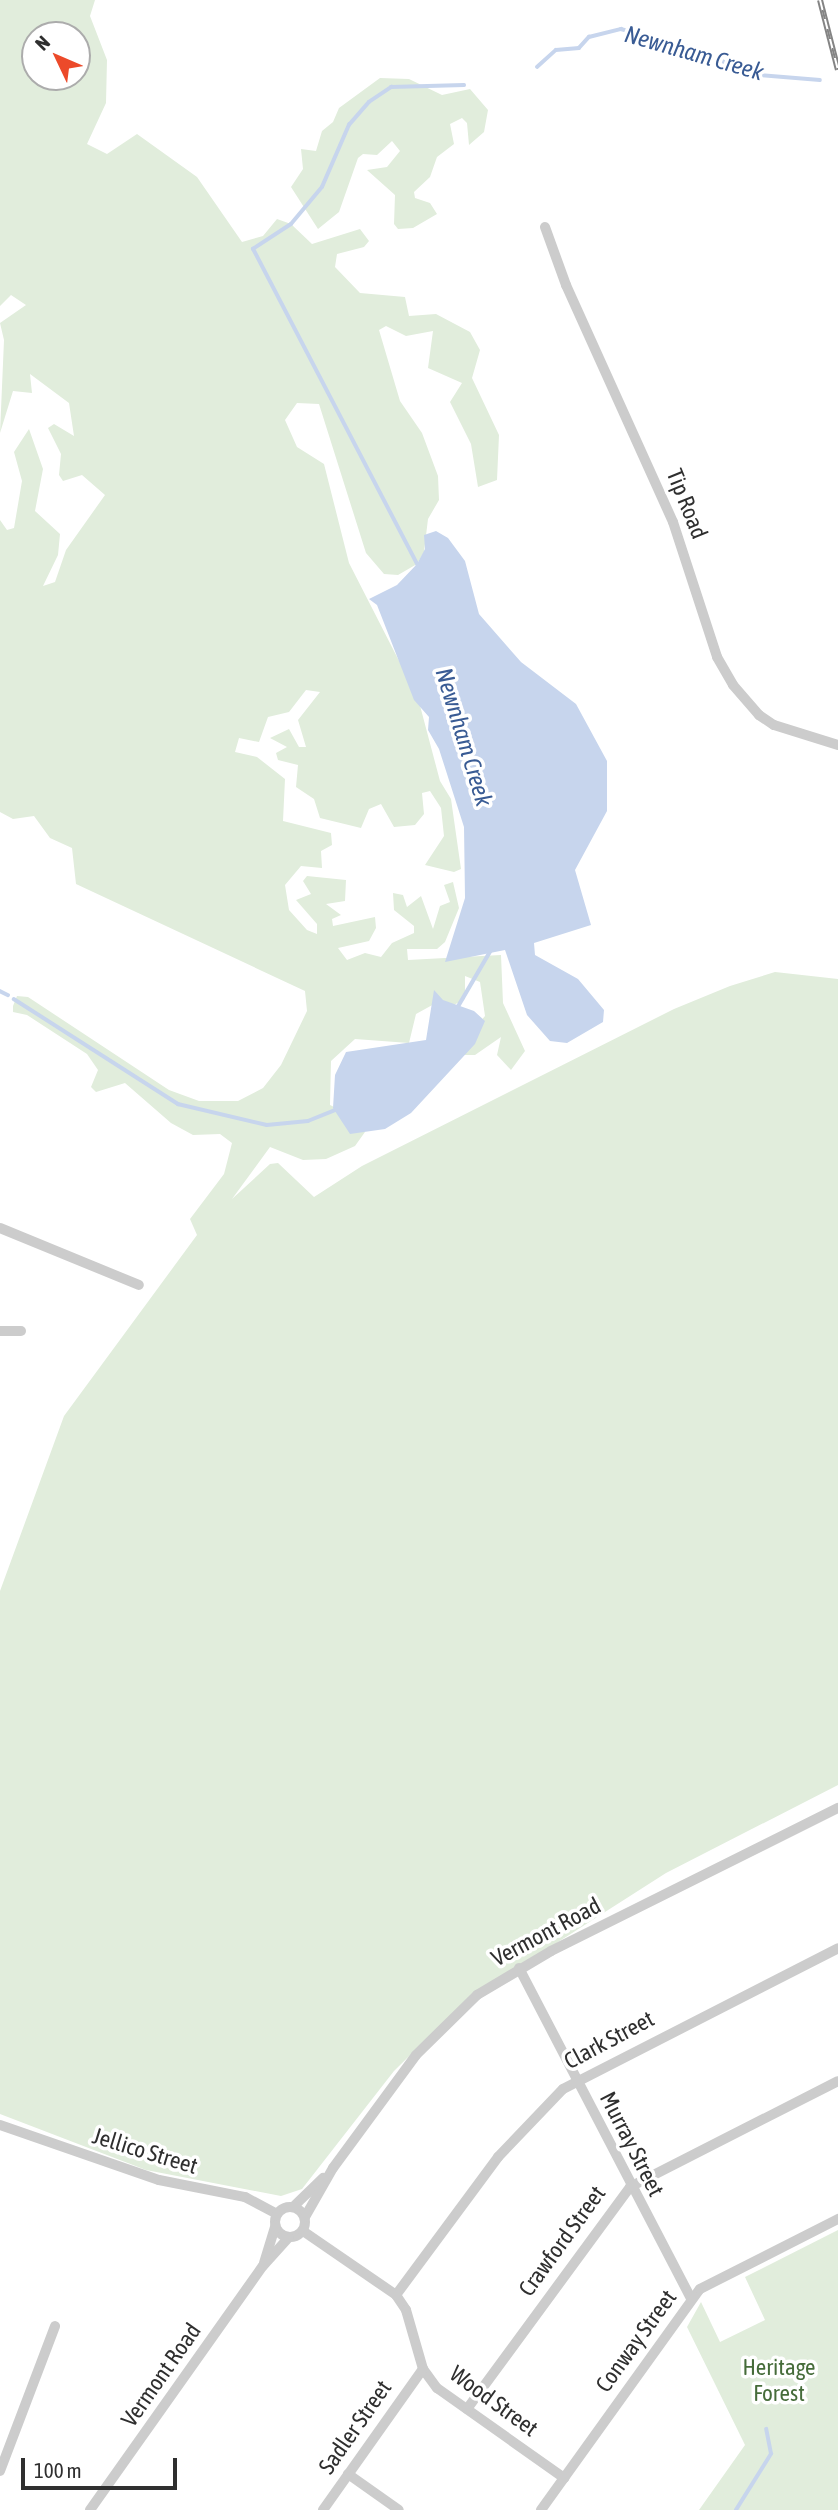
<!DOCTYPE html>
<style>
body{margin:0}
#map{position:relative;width:838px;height:2510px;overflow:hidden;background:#fff;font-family:"Asap Condensed",sans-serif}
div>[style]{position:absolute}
.green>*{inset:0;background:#e1eddc}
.water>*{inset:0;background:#c7d5ed}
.stream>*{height:3.5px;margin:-1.75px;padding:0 1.75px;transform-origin:1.75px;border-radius:1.75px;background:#c7d5ed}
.minor>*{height:10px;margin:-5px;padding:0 5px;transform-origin:5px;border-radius:5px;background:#ccc}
.minor>.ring{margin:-5px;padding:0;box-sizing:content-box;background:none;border:10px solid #ccc;border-radius:50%}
.rail>*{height:6px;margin-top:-3px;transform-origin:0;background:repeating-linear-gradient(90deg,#fff 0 10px,#848484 0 20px);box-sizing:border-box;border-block:2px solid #848484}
span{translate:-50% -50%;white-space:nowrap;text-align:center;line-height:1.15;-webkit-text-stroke:7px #fff;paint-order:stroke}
.street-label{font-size:23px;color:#2f2f2f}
.park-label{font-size:23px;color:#466c3a}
.water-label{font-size:24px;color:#395b94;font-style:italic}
.north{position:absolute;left:21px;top:21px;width:70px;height:70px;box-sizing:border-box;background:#fff;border:2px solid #acacac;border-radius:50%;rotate:314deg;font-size:19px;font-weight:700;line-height:28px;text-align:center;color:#2f2f2f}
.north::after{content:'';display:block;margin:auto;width:24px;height:32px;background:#ec4a2a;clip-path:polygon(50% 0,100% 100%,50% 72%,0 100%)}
.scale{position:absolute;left:21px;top:2458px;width:156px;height:32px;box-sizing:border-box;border:4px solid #2f2f2f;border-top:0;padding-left:9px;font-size:21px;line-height:24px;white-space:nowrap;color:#2f2f2f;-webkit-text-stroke:5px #fff;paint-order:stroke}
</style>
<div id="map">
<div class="green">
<div style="clip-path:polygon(evenodd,0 0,95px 0,90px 16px,107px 60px,106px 103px,87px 144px,107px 154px,137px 134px,197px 177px,242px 242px,263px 236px,277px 219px,291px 224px,312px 244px,360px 229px,369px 241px,364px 247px,337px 254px,335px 267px,360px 293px,405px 297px,409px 316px,436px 314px,470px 332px,480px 350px,472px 378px,499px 435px,497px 480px,478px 487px,471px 444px,450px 402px,462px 383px,428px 368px,433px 331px,406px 336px,386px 326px,379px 330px,400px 401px,422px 433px,438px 476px,439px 500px,428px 519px,424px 552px,417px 564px,398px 575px,384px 574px,366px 553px,319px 404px,297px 403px,285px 420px,297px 447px,324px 464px,349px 563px,418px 698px,440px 781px,451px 799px,461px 869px,454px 872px,425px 865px,444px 836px,441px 808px,430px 791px,422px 793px,424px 814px,415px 825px,394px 827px,381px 804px,369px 809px,361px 828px,320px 818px,314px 799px,296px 787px,298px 765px,278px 760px,276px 753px,287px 747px,270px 738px,289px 729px,299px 747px,306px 747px,298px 720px,320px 692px,306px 690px,289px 712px,268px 717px,259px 742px,239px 738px,235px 752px,257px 757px,285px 779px,283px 821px,331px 833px,332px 845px,321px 851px,322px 868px,301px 866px,285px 885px,289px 910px,307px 930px,317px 934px,317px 924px,296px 900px,311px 894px,303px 881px,307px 876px,346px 880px,345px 901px,326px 904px,341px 915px,332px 919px,333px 926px,375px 917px,376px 928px,369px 941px,338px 948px,347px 960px,365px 953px,381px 957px,392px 943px,414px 933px,414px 926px,394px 910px,393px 893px,403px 895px,407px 907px,421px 896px,433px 929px,440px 906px,450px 902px,444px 885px,453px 882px,459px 908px,445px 942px,437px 949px,407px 949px,408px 960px,501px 955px,503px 1003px,525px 1051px,511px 1070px,497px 1055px,501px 1037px,475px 1055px,462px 1055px,460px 1045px,485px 1016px,480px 982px,465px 976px,465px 999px,450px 1007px,436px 1003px,416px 1014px,409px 1043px,355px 1039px,331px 1061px,330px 1105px,355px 1117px,365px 1132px,355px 1146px,326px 1159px,303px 1160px,270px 1147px,232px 1199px,270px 1164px,278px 1163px,314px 1197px,362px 1166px,674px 1009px,730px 986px,775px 972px,838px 979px,838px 1785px,666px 1873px,464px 2002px,394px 2071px,302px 2189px,281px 2196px,146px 2170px,0 2114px,0 1591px,64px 1416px,197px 1235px,190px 1219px,224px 1174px,232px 1143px,220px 1134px,193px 1135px,171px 1123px,125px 1083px,96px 1092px,91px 1087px,98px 1070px,87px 1054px,27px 1015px,13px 1012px,13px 1006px,17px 996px,28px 997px,169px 1090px,199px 1101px,238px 1101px,263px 1088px,281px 1065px,307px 1011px,305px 991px,76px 884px,72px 848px,50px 838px,34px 816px,13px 819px,0 812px,0 520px,7px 530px,14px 528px,22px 481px,14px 452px,29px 429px,43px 469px,35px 511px,60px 534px,58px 555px,43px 586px,55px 582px,66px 550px,105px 495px,82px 475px,63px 481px,59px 475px,61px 454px,48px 428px,54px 424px,74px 436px,69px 403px,30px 374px,32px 393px,13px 391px,0 433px,4px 340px,0 323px,26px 305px,11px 295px,0 306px,0 0,35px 35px,77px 35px,77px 77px,35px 77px,35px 35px)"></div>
<div style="clip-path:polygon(380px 78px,409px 79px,442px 95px,470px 89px,488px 110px,484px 132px,469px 145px,467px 123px,462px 118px,450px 124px,454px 144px,437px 157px,430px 177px,414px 192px,415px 198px,430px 203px,437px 214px,413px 228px,398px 229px,394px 224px,395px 195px,367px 170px,387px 167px,400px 151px,392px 141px,377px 155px,363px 154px,358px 158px,339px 212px,318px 229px,291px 187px,303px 169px,301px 149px,316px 151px,322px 131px,333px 122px,339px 108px)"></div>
<div style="clip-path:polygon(838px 2230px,838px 2510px,699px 2510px,745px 2445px,687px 2327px,701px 2302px,720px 2342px,765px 2320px,745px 2277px)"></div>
</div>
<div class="water">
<div style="clip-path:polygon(436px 531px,448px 538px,465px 561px,479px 614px,521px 662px,576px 704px,607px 761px,607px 811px,575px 870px,591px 925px,534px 943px,535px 955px,578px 979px,604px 1010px,603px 1022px,567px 1043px,550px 1041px,527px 1015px,505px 950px,445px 962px,465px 898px,464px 827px,439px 749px,428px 730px,429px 717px,414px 700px,377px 605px,369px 599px,397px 585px,417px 564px,425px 549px,424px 535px)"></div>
<div style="clip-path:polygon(434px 990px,443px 1000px,474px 1011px,485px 1021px,475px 1044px,411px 1113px,385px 1129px,350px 1134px,333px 1108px,335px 1075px,346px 1052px,426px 1040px)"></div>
</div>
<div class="stream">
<div style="left:537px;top:67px;width:25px;rotate:-42deg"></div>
<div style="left:556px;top:50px;width:23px;rotate:-5deg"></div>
<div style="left:579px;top:48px;width:15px;rotate:-48deg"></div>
<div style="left:589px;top:37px;width:33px;rotate:-14deg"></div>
<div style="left:621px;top:29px;width:85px;rotate:15deg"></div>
<div style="left:703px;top:51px;width:51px;rotate:27.1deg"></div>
<div style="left:748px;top:74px;width:72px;rotate:4.8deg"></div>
<div style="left:418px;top:566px;width:357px;rotate:-117.5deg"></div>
<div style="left:253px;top:249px;width:45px;rotate:-33.3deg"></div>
<div style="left:291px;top:224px;width:48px;rotate:-50deg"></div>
<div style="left:322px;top:187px;width:68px;rotate:-66.5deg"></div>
<div style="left:349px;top:125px;width:30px;rotate:-49deg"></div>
<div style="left:369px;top:102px;width:27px;rotate:-34deg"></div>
<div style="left:391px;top:87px;width:73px;rotate:-1.6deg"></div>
<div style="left:0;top:991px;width:9px;rotate:27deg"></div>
<div style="left:14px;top:999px;width:195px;rotate:32.6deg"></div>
<div style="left:178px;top:1104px;width:91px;rotate:13.3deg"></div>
<div style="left:267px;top:1125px;width:41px;rotate:-5.6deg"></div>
<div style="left:308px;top:1121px;width:32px;rotate:-22deg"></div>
<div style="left:456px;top:1010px;width:69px;rotate:-59.7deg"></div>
<div style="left:736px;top:2510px;width:66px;rotate:-58deg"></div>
<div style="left:771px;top:2454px;width:25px;rotate:-101deg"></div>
</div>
<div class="minor">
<div style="left:545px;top:227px;width:62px;rotate:70.1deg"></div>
<div style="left:566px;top:285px;width:260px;rotate:65.7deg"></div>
<div style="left:673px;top:522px;width:142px;rotate:71.9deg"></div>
<div style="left:717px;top:657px;width:32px;rotate:60deg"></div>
<div style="left:733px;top:685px;width:40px;rotate:49deg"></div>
<div style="left:759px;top:715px;width:18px;rotate:34deg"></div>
<div style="left:774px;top:725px;width:67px;rotate:17.4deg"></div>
<div style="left:0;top:1228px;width:150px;rotate:22.3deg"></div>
<div style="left:0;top:1331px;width:21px"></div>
<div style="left:519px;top:1968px;width:373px;rotate:62.5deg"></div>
<div style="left:0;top:2125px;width:168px;rotate:19.1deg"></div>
<div style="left:159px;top:2180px;width:88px;rotate:11.2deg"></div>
<div style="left:245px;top:2197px;width:36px;rotate:28deg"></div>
<div class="ring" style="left:275px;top:2207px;width:20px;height:20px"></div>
<div style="left:293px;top:2207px;width:42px;rotate:-44deg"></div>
<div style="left:305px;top:2217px;width:56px;rotate:-60.3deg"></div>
<div style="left:333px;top:2168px;width:140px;rotate:-53.7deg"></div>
<div style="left:416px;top:2055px;width:86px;rotate:-44.5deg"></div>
<div style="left:477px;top:1995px;width:86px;rotate:-30.7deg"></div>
<div style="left:551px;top:1951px;width:321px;rotate:-26.5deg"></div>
<div style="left:303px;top:2231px;width:113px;rotate:34.5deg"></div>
<div style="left:396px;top:2295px;width:18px;rotate:56deg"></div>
<div style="left:406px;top:2310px;width:61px;rotate:73.9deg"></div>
<div style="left:423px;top:2369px;width:24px;rotate:54deg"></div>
<div style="left:437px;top:2388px;width:156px;rotate:35.3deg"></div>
<div style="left:264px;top:2263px;width:39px;rotate:-73deg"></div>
<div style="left:396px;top:2295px;width:172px;rotate:-53.5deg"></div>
<div style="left:498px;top:2157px;width:94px;rotate:-46.3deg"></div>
<div style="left:563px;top:2089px;width:309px;rotate:-27.1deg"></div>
<div style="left:467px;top:2409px;width:275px;rotate:-53.7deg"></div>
<div style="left:630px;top:2187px;width:233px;rotate:-27deg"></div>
<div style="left:0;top:2471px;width:155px;rotate:-69.2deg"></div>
<div style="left:348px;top:2474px;width:62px;rotate:35.2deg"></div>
<div style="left:90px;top:2510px;width:299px;rotate:-54.7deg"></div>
<div style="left:263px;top:2266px;width:38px;rotate:-48deg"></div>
<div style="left:323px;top:2510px;width:173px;rotate:-54.7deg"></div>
<div style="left:541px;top:2510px;width:272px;rotate:-54.3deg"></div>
<div style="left:700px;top:2289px;width:155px;rotate:-26.9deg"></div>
</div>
<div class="rail">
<div style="left:820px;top:0;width:72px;rotate:75.6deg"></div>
</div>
<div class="street-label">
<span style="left:687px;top:504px;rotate:68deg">Tip Road</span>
<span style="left:546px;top:1932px;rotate:-28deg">Vermont Road</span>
<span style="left:609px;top:2040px;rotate:-28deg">Clark Street</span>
<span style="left:632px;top:2144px;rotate:63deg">Murray Street</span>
<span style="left:145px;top:2151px;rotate:17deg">Jellico Street</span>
<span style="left:562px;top:2241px;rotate:-54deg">Crawford Street</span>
<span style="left:636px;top:2341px;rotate:-54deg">Conway Street</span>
<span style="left:161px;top:2375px;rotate:-55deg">Vermont Road</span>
<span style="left:494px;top:2401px;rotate:36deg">Wood Street</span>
<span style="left:355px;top:2427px;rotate:-55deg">Sadler Street</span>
</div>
<div class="park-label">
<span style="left:779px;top:2380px">Heritage<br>Forest</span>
</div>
<div class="water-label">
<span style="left:694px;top:53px;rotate:16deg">Newnham Creek</span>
<span style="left:464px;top:737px;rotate:73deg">Newnham Creek</span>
</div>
<div class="north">N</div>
<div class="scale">100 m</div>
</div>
